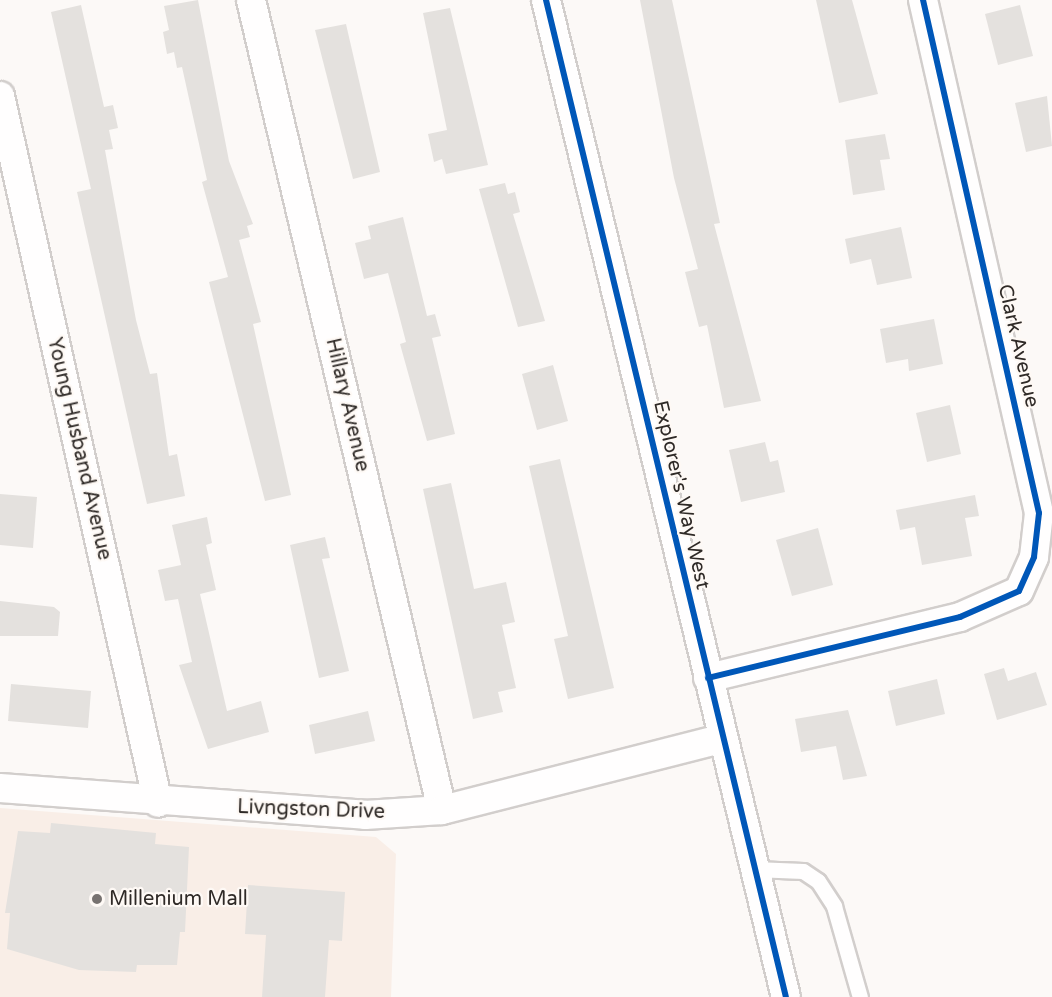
<!DOCTYPE html>
<style>
body{margin:0}
#map{position:relative;width:1052px;height:997px;overflow:hidden;background:#fcf9f7;font-family:"Varela Round",sans-serif}
div>[style]{position:absolute}
.built>*{inset:0;background:#f9eee7}
.building>*{inset:0;background:#e4e1de}
.roads{filter:drop-shadow(2px 0 #d2cecc) drop-shadow(-2px 0 #d2cecc) drop-shadow(0 2px #d2cecc) drop-shadow(0 -2px #d2cecc)}
.service>*{height:15px;margin:-7.5px;padding:0 7.5px;transform-origin:7.5px;border-radius:7.5px;background:#fffefe}
.minor>*{height:28px;margin:-14px;padding:0 14px;transform-origin:14px;border-radius:14px;background:#fffefe}
.cycleway>*{height:6px;margin:-3px;padding:0 3px;transform-origin:3px;border-radius:3px;background:#0057b8}
.dots>*{width:16px;height:16px;translate:-50% -50%;box-sizing:border-box;border:3px solid #fef9f5;border-radius:50%}
span{translate:-50% -50%;white-space:nowrap;text-align:center;line-height:1.15;-webkit-text-stroke:4.5px #fef9f5;paint-order:stroke}
.street-label{font-size:20px;color:#2f2a27}
.poi-label{font-size:20px;color:#2f2a27}
.left{translate:0 -50%;text-align:left}
</style>
<div id="map">
<div class="built">
<div style="clip-path:polygon(0 808px,376px 837px,396px 854px,391px 997px,0 997px)"></div>
</div>
<div class="building">
<div style="clip-path:polygon(198px 0,229px 161px,253px 224px,247px 226px,250px 237px,239px 240px,261px 322px,253px 324px,291px 495px,265px 501px,209px 282px,228px 277px,202px 182px,207px 180px,182px 67px,177px 68px,174px 52px,167px 54px,163px 32px,169px 30px,164px 6px)"></div>
<div style="clip-path:polygon(640px 0,672px 0,720px 223px,714px 224px,761px 401px,724px 408px,707px 325px,699px 327px,685px 272px,698px 269px,674px 178px)"></div>
<div style="clip-path:polygon(816px 0,852px 0,878px 94px,839px 103px)"></div>
<div style="clip-path:polygon(81px 5px,104px 107px,113px 105px,118px 128px,109px 130px,113px 149px,105px 150px,136px 320px,150px 374px,157px 373px,169px 456px,177px 454px,185px 496px,147px 504px,77px 192px,91px 189px,51px 12px)"></div>
<div style="clip-path:polygon(1020px 5px,1033px 56px,998px 65px,985px 14px)"></div>
<div style="clip-path:polygon(450px 8px,488px 165px,446px 174px,442px 159px,434px 162px,428px 134px,447px 130px,423px 13px)"></div>
<div style="clip-path:polygon(346px 24px,380px 172px,353px 179px,315px 30px)"></div>
<div style="clip-path:polygon(1047px 96px,1052px 146px,1026px 152px,1015px 103px)"></div>
<div style="clip-path:polygon(885px 134px,890px 159px,880px 160px,885px 190px,853px 195px,845px 140px)"></div>
<div style="clip-path:polygon(505px 183px,508px 194px,515px 192px,520px 212px,513px 214px,545px 321px,518px 327px,479px 189px)"></div>
<div style="clip-path:polygon(403px 217px,427px 316px,435px 314px,441px 336px,432px 338px,455px 434px,427px 441px,400px 344px,406px 342px,388px 273px,364px 279px,355px 243px,371px 239px,368px 226px)"></div>
<div style="clip-path:polygon(901px 227px,912px 278px,877px 285px,871px 259px,850px 264px,845px 239px)"></div>
<div style="clip-path:polygon(934px 319px,943px 364px,909px 371px,908px 359px,886px 363px,880px 329px)"></div>
<div style="clip-path:polygon(553px 365px,568px 421px,537px 430px,522px 374px)"></div>
<div style="clip-path:polygon(950px 405px,961px 454px,927px 462px,916px 413px)"></div>
<div style="clip-path:polygon(765px 442px,770px 462px,778px 460px,785px 492px,741px 502px,729px 450px)"></div>
<div style="clip-path:polygon(560px 459px,614px 688px,568px 699px,554px 639px,568px 636px,529px 466px)"></div>
<div style="clip-path:polygon(451px 483px,474px 589px,506px 582px,515px 622px,502px 625px,516px 688px,498px 692px,503px 712px,473px 719px,423px 489px)"></div>
<div style="clip-path:polygon(0 494px,37px 497px,33px 548px,0 545px)"></div>
<div style="clip-path:polygon(975px 495px,979px 516px,965px 518px,972px 556px,922px 565px,915px 527px,900px 530px,896px 510px)"></div>
<div style="clip-path:polygon(207px 517px,212px 543px,206px 545px,216px 590px,200px 594px,227px 711px,261px 701px,269px 732px,208px 749px,179px 665px,192px 662px,178px 599px,165px 601px,158px 570px,181px 565px,172px 525px)"></div>
<div style="clip-path:polygon(818px 528px,833px 585px,792px 596px,776px 540px)"></div>
<div style="clip-path:polygon(325px 537px,330px 558px,322px 559px,349px 671px,319px 678px,290px 545px)"></div>
<div style="clip-path:polygon(0 601px,54px 607px,60px 612px,58px 636px,0 636px)"></div>
<div style="clip-path:polygon(1004px 668px,1008px 681px,1036px 672px,1047px 705px,997px 720px,984px 674px)"></div>
<div style="clip-path:polygon(937px 679px,945px 714px,896px 726px,888px 691px)"></div>
<div style="clip-path:polygon(11px 684px,91px 691px,88px 728px,8px 721px)"></div>
<div style="clip-path:polygon(848px 710px,867px 776px,843px 780px,836px 746px,801px 752px,795px 719px)"></div>
<div style="clip-path:polygon(368px 711px,375px 741px,315px 754px,309px 725px)"></div>
<div style="clip-path:polygon(51px 823px,156px 833px,155px 844px,189px 847px,185px 932px,180px 932px,177px 965px,137px 965px,136px 972px,79px 970px,7px 949px,10px 913px,5px 913px,18px 831px,50px 833px)"></div>
<div style="clip-path:polygon(248px 885px,345px 892px,342px 941px,329px 940px,325px 997px,262px 997px,266px 935px,245px 934px)"></div>
</div>
<div class="roads">
<div class="service">
<div style="left:754px;top:869px;width:49px;rotate:2.3deg"></div>
<div style="left:803px;top:871px;width:18px;rotate:34deg"></div>
<div style="left:818px;top:881px;width:30px;rotate:57deg"></div>
<div style="left:834px;top:906px;width:95px;rotate:74.1deg"></div>
</div>
<div class="minor">
<div style="left:251px;top:0;width:832px;rotate:76.73deg"></div>
<div style="left:546px;top:0;width:1025px;rotate:76.47deg"></div>
<div style="left:0;top:96px;width:724px;rotate:77.4deg"></div>
<div style="left:708px;top:678px;width:259px;rotate:-13.6deg"></div>
<div style="left:960px;top:617px;width:64px;rotate:-23.8deg"></div>
<div style="left:1019px;top:591px;width:37px;rotate:-66deg"></div>
<div style="left:1034px;top:557px;width:44px;rotate:-83.5deg"></div>
<div style="left:1039px;top:513px;width:526px;rotate:-102.74deg"></div>
<div style="left:0;top:788px;width:366px;rotate:4.2deg"></div>
<div style="left:365px;top:815px;width:77px;rotate:-3.7deg"></div>
<div style="left:442px;top:810px;width:288px;rotate:-14.3deg"></div>
</div>
</div>
<div class="cycleway">
<div style="left:546px;top:0;width:1025px;rotate:76.47deg"></div>
<div style="left:708px;top:678px;width:259px;rotate:-13.6deg"></div>
<div style="left:960px;top:617px;width:64px;rotate:-23.8deg"></div>
<div style="left:1019px;top:591px;width:37px;rotate:-66deg"></div>
<div style="left:1034px;top:557px;width:44px;rotate:-83.5deg"></div>
<div style="left:1039px;top:513px;width:526px;rotate:-102.74deg"></div>
</div>
<div class="dots">
<div style="left:97px;top:899px;background:#777270"></div>
</div>
<div class="street-label">
<span style="left:1018px;top:346px;rotate:77deg">Clark Avenue</span>
<span style="left:347px;top:405px;rotate:77deg">Hillary Avenue</span>
<span style="left:79px;top:449px;rotate:77deg">Young Husband Avenue</span>
<span style="left:681px;top:495px;rotate:77deg">Explorer's Way West</span>
<span style="left:311px;top:810px;rotate:2deg">Livngston Drive</span>
</div>
<div class="poi-label">
<span class="left" style="left:109px;top:899px">Millenium Mall</span>
</div>
</div>
